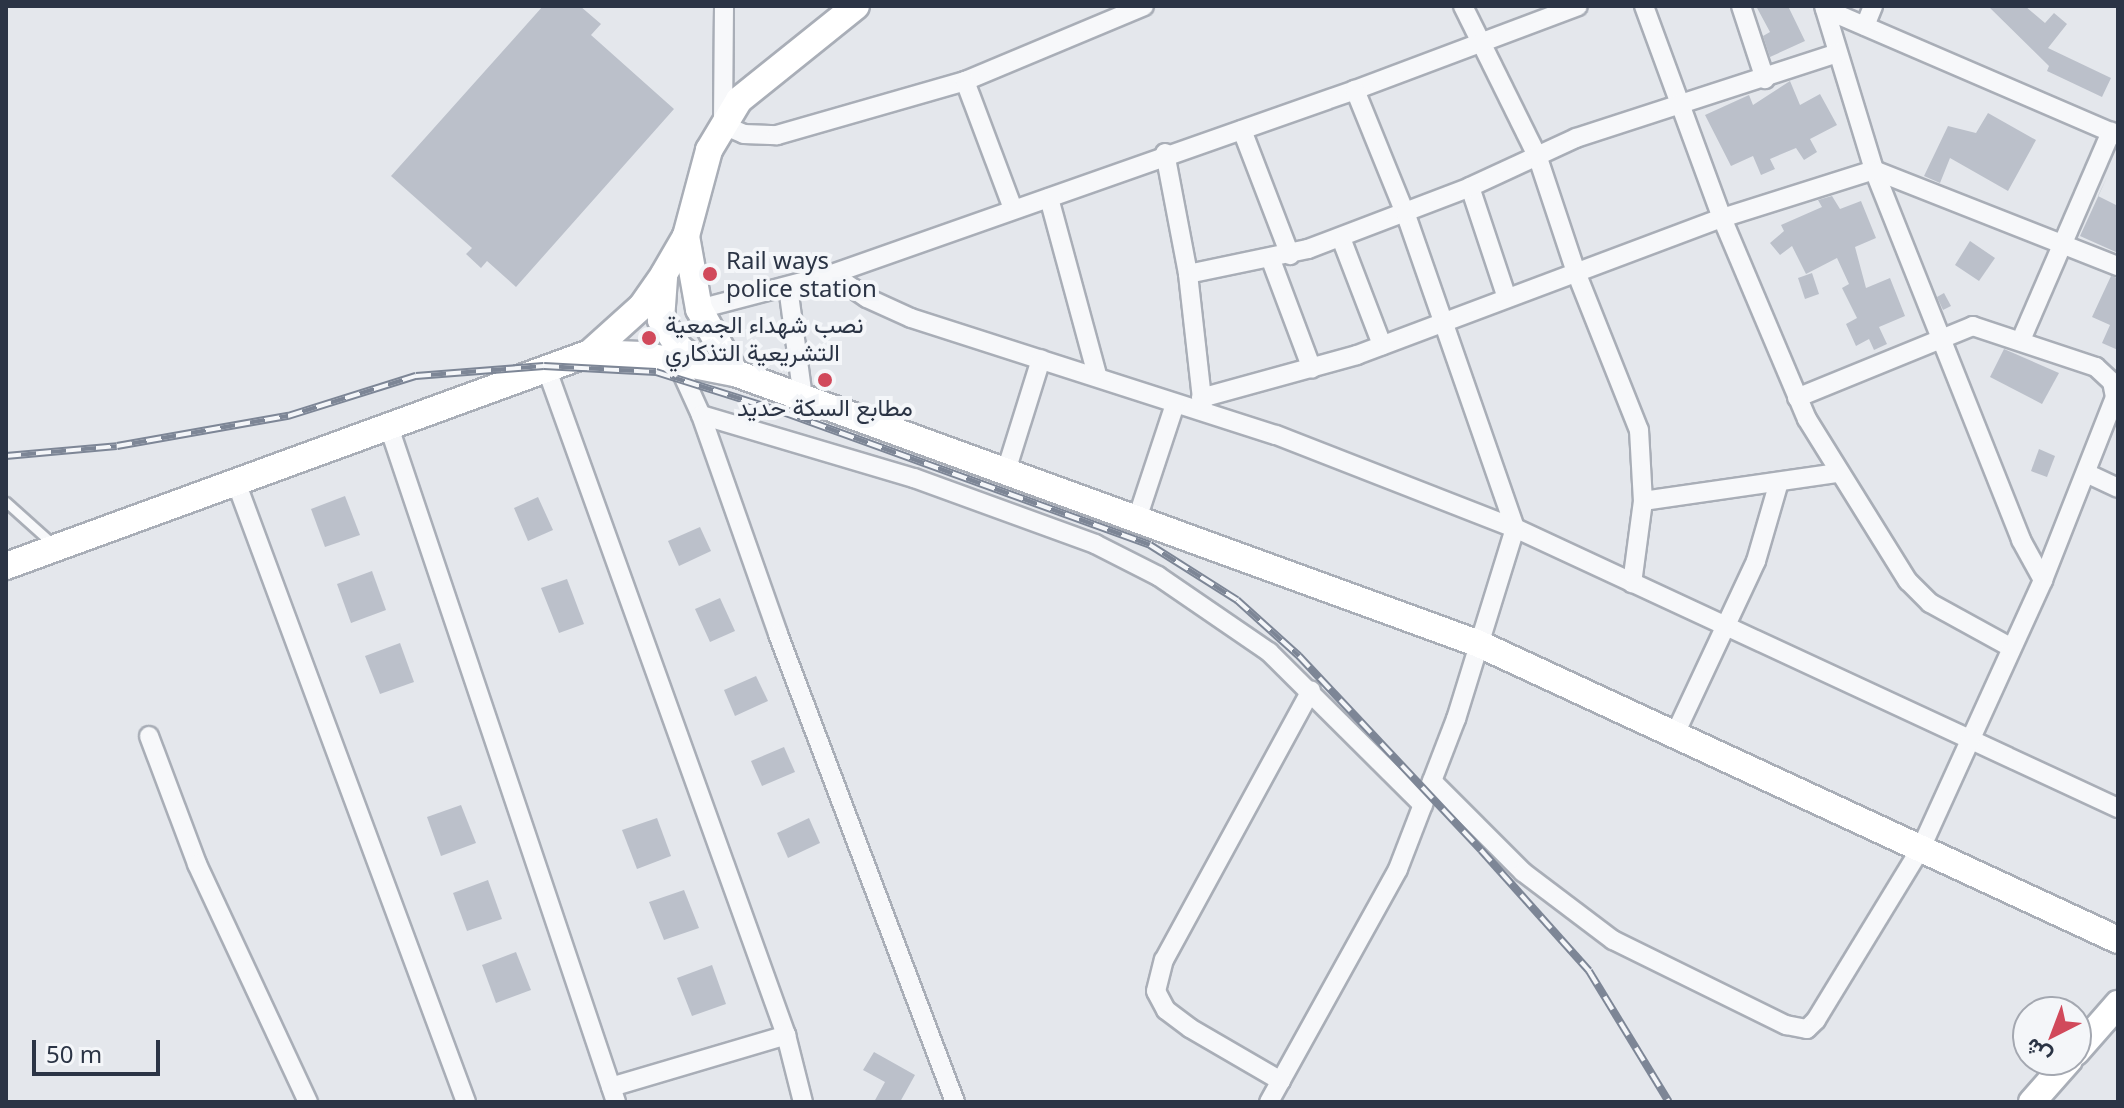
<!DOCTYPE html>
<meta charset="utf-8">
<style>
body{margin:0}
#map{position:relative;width:2124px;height:1108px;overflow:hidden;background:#e4e7ec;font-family:"Noto Sans",Vazirmatn,sans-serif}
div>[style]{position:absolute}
.building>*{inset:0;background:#bbc0ca}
.roads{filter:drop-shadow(2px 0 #a9aeb7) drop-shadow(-2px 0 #a9aeb7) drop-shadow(0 2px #a9aeb7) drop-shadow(0 -2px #a9aeb7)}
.lane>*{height:9px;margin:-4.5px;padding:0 4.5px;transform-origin:4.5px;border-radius:4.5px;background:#f7f8fa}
.street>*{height:18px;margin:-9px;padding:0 9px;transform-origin:9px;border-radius:9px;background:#f7f8fa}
.secondary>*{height:26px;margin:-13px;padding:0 13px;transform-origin:13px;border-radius:13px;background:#fff}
.rail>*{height:8px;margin-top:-4px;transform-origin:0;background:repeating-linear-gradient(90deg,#f4f6f9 0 15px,#7d8696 0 30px);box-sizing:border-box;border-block:2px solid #7d8696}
.dots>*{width:22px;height:22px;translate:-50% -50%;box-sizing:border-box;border:4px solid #f4f6f9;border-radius:50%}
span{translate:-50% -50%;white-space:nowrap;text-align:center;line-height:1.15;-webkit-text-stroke:8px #f4f6f9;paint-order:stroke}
.poi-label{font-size:24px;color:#2b3445}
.left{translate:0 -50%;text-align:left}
.frame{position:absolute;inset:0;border:8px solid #2b3445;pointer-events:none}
.north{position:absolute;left:2012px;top:996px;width:80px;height:80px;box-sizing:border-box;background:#f4f6f9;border:2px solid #a4a8b1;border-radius:50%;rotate:222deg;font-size:22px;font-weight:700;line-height:32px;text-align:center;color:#2b3445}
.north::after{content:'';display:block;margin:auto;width:28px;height:36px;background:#d1495b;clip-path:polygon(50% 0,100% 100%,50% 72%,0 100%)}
.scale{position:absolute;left:32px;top:1040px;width:128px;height:36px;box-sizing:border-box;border:4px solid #2b3445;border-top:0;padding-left:10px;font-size:24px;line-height:28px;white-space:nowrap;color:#2b3445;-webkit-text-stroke:6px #f4f6f9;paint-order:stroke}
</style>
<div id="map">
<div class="building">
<div style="clip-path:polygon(543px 6px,580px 6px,601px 24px,591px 35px,674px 109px,516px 287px,487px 261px,481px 268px,466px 254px,472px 248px,391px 176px)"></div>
<div style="clip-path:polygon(1756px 6px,1788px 6px,1805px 41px,1770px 57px,1763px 36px,1770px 32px)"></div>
<div style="clip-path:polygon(1988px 6px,2025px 6px,2045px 23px,2054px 13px,2067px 24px,2048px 48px,2111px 78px,2102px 97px,2047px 71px,2049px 66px)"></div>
<div style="clip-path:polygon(1790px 81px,1800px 105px,1820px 94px,1837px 125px,1810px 139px,1817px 152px,1804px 160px,1796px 148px,1770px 159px,1775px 169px,1761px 175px,1753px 156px,1731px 166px,1705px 115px,1749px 95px,1753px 105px)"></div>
<div style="clip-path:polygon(1988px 113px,2036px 140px,2008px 191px,1950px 158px,1940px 183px,1924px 176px,1948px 126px,1976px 133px)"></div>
<div style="clip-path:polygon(2108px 175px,2098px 196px,2118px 206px,2118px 253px,2080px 236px)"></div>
<div style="clip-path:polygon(1832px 196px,1840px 209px,1861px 201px,1876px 238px,1855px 247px,1866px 288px,1890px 278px,1905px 316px,1879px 327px,1887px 344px,1874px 350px,1869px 339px,1856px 346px,1846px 324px,1857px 318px,1842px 288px,1849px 284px,1837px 258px,1806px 274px,1792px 246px,1780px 255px,1770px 243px,1784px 231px,1781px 225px,1822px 207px,1818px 200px)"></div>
<div style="clip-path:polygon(1970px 241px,1995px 258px,1979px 281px,1955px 265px)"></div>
<div style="clip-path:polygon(1812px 273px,1819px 294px,1805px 299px,1798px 278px)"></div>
<div style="clip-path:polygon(2111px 276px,2118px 278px,2118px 350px,2102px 343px,2110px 325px,2092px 317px)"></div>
<div style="clip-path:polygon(1944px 293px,1951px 306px,1943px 310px,1937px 297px)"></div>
<div style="clip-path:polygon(2004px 349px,2059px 373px,2042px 404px,1990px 377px)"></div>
<div style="clip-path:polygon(2039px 449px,2055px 456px,2047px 477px,2031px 471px)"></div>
<div style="clip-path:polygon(345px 496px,360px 535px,325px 547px,311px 509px)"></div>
<div style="clip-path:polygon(538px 497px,553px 530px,528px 541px,514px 508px)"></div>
<div style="clip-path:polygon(700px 527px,711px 551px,679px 566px,668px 541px)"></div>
<div style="clip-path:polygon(372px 571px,386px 610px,351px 623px,337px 584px)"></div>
<div style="clip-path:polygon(567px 579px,584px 624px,559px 633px,541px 588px)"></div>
<div style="clip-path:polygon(720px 598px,735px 631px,710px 642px,695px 609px)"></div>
<div style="clip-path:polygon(400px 643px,414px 682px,380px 694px,365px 656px)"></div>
<div style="clip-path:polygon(756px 676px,768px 701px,735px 716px,724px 690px)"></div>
<div style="clip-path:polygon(784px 747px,795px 772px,762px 786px,751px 761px)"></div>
<div style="clip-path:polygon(461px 805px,476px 843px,441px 856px,427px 817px)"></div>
<div style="clip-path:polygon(657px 818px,671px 856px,637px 869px,622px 830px)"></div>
<div style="clip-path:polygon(809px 818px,820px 843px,788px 858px,777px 833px)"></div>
<div style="clip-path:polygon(488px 880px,502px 919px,467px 931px,453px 893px)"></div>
<div style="clip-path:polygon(684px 890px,699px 928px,664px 940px,649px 902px)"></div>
<div style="clip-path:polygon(516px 952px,531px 990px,496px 1003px,482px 965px)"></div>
<div style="clip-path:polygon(712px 965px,726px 1004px,692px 1016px,677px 978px)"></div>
<div style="clip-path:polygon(874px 1052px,915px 1075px,900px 1102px,874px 1102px,885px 1082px,863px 1070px)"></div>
</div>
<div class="roads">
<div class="lane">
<div style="left:6px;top:502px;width:64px;rotate:41.9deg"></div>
</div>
<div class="street">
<div style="left:724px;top:6px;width:119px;rotate:90.5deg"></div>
<div style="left:723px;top:125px;width:23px;rotate:23deg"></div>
<div style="left:744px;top:134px;width:33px;rotate:2deg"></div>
<div style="left:777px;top:135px;width:196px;rotate:-16deg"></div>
<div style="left:965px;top:81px;width:194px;rotate:-22.7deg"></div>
<div style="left:1463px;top:6px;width:169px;rotate:63.7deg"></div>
<div style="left:1538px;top:158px;width:120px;rotate:71.6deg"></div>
<div style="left:1576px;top:272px;width:170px;rotate:68.3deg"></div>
<div style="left:1639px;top:430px;width:71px;rotate:86.8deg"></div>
<div style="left:1643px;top:501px;width:83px;rotate:97.6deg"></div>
<div style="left:1644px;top:6px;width:226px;rotate:69.8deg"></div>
<div style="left:1722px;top:218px;width:218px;rotate:67.1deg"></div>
<div style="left:1807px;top:419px;width:191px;rotate:58.1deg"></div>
<div style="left:1908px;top:581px;width:31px;rotate:45deg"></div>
<div style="left:1930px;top:603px;width:91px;rotate:28.8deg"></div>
<div style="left:1741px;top:6px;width:77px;rotate:71.8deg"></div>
<div style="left:1824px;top:6px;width:171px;rotate:73deg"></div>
<div style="left:1874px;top:170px;width:398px;rotate:68.3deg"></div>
<div style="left:2021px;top:540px;width:46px;rotate:61.2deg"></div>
<div style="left:1825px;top:9px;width:319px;rotate:23.3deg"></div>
<div style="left:1865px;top:26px;width:22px;rotate:-68deg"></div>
<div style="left:965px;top:81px;width:137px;rotate:69.4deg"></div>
<div style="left:1242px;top:130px;width:134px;rotate:69deg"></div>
<div style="left:1165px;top:153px;width:123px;rotate:79.2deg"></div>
<div style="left:1188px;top:274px;width:135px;rotate:83.6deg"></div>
<div style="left:1470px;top:187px;width:117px;rotate:71.6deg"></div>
<div style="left:1049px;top:198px;width:183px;rotate:74.8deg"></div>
<div style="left:1341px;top:238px;width:115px;rotate:69deg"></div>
<div style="left:1271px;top:260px;width:116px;rotate:69.4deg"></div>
<div style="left:832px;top:274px;width:42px;rotate:34.4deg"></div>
<div style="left:867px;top:298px;width:48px;rotate:24.4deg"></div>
<div style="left:911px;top:318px;width:383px;rotate:17.8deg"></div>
<div style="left:1276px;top:435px;width:256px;rotate:21.3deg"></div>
<div style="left:1515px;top:528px;width:665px;rotate:24.91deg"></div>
<div style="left:1188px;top:274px;width:123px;rotate:-11.8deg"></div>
<div style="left:1308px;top:249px;width:173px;rotate:-20.9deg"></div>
<div style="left:1470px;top:187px;width:117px;rotate:-24.8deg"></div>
<div style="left:1576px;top:138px;width:275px;rotate:-18deg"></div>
<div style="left:788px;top:287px;width:112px;rotate:82.3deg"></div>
<div style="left:699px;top:309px;width:138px;rotate:-14.7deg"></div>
<div style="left:832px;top:274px;width:554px;rotate:-19.38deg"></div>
<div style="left:1355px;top:90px;width:238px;rotate:-20.6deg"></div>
<div style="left:2021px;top:340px;width:227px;rotate:-66.6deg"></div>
<div style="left:676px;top:360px;width:60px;rotate:65.6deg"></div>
<div style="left:701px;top:415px;width:232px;rotate:70.6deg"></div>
<div style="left:778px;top:634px;width:500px;rotate:69.28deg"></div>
<div style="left:547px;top:370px;width:707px;rotate:70.23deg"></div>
<div style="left:786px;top:1035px;width:69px;rotate:75.8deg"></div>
<div style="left:1201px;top:398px;width:162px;rotate:-15.4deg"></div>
<div style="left:1357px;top:355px;width:390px;rotate:-20.6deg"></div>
<div style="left:1722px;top:218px;width:159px;rotate:-17.5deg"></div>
<div style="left:1874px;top:170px;width:262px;rotate:21.5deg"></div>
<div style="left:701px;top:415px;width:222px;rotate:16.5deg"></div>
<div style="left:914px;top:478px;width:193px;rotate:20deg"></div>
<div style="left:1095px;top:544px;width:71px;rotate:26.9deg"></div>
<div style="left:1158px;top:576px;width:135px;rotate:34.4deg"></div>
<div style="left:1269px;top:652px;width:217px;rotate:44.8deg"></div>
<div style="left:389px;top:427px;width:712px;rotate:71.41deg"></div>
<div style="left:1006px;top:471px;width:117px;rotate:-72.6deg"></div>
<div style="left:2086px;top:473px;width:35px;rotate:25deg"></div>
<div style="left:236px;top:482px;width:661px;rotate:69.65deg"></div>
<div style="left:1643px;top:501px;width:197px;rotate:-8.2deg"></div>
<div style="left:1137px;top:519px;width:121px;rotate:-71.7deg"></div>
<div style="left:1675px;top:734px;width:191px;rotate:-64.9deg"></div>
<div style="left:1756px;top:561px;width:82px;rotate:-73.8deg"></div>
<div style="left:149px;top:736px;width:137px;rotate:69.4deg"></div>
<div style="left:197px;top:864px;width:263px;rotate:65deg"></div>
<div style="left:1432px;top:781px;width:129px;rotate:45deg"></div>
<div style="left:1523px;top:872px;width:113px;rotate:37.1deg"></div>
<div style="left:1613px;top:940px;width:193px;rotate:26.2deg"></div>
<div style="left:1786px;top:1025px;width:21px;rotate:11deg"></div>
<div style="left:1807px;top:1029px;width:13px;rotate:-45deg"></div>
<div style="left:1816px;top:1020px;width:202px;rotate:-58.6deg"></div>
<div style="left:1921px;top:848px;width:294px;rotate:-65.5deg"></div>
<div style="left:2043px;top:580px;width:197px;rotate:-68.5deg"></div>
<div style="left:2115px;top:397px;width:15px;rotate:-101deg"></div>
<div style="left:2112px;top:382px;width:22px;rotate:-137deg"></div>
<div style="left:2096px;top:367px;width:130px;rotate:-161.6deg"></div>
<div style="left:1973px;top:326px;width:190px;rotate:157.8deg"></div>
<div style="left:1281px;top:1081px;width:105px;rotate:-149.8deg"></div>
<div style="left:1190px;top:1028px;width:30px;rotate:-143deg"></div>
<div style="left:1166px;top:1010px;width:21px;rotate:-118deg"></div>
<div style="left:1156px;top:991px;width:32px;rotate:-76deg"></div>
<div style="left:1164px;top:960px;width:307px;rotate:-61.4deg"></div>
<div style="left:611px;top:1087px;width:183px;rotate:-16.5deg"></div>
<div style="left:1269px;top:1102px;width:266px;rotate:-61deg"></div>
<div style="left:1398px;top:869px;width:161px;rotate:-68.9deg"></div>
<div style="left:1456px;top:719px;width:200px;rotate:-72.8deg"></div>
<div style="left:1515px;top:528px;width:334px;rotate:-109.2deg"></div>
<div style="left:1405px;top:213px;width:133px;rotate:-112.1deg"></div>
</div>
<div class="secondary">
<div style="left:686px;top:236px;width:74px;rotate:79.9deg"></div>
<div style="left:699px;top:309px;width:73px;rotate:60.6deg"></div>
<div style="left:664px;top:278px;width:42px;rotate:94.1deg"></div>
<div style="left:661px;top:320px;width:33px;rotate:57deg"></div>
<div style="left:679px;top:348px;width:25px;rotate:37deg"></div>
<div style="left:590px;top:353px;width:52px;rotate:2.2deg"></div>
<div style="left:642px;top:355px;width:95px;rotate:11deg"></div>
<div style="left:735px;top:373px;width:790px;rotate:20deg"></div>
<div style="left:1477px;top:643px;width:706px;rotate:24.86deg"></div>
<div style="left:6px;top:566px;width:622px;rotate:-20.04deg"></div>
<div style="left:590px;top:353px;width:70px;rotate:-42.1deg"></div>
<div style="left:642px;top:306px;width:39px;rotate:-55deg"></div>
<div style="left:664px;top:274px;width:44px;rotate:-59.9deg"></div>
<div style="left:686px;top:236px;width:89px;rotate:-75deg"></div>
<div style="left:709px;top:150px;width:58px;rotate:-59deg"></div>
<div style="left:739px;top:100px;width:150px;rotate:-38.8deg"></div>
<div style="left:2076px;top:1052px;width:64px;rotate:-48.8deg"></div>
<div style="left:2032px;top:1102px;width:56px;rotate:-48.6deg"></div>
</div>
</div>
<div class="rail">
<div style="left:6px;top:456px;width:111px;rotate:-5.1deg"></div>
<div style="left:117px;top:446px;width:174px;rotate:-10deg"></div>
<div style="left:288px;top:416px;width:134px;rotate:-17.4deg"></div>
<div style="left:416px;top:376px;width:128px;rotate:-4.5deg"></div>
<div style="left:544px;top:366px;width:112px;rotate:3.1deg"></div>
<div style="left:656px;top:372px;width:133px;rotate:17.5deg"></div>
<div style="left:783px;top:412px;width:390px;rotate:19.9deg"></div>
<div style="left:1150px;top:545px;width:103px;rotate:32.3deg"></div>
<div style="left:1237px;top:600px;width:84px;rotate:42.1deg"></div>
<div style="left:1299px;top:656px;width:266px;rotate:46.8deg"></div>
<div style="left:1481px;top:850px;width:162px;rotate:48.2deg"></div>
<div style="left:1589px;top:971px;width:153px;rotate:58.6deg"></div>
</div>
<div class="dots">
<div style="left:710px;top:274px;background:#d1495b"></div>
<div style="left:649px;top:338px;background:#d1495b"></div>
<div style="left:825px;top:380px;background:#d1495b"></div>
</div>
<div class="poi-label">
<span class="left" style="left:726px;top:274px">Rail ways<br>police station</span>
<span class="left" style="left:665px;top:338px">نصب شهداء الجمعية<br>التشريعية التذكاري</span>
<span style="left:825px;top:407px">مطابع السكة حديد</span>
</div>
<div class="frame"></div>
<div class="north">ش</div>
<div class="scale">50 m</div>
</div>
